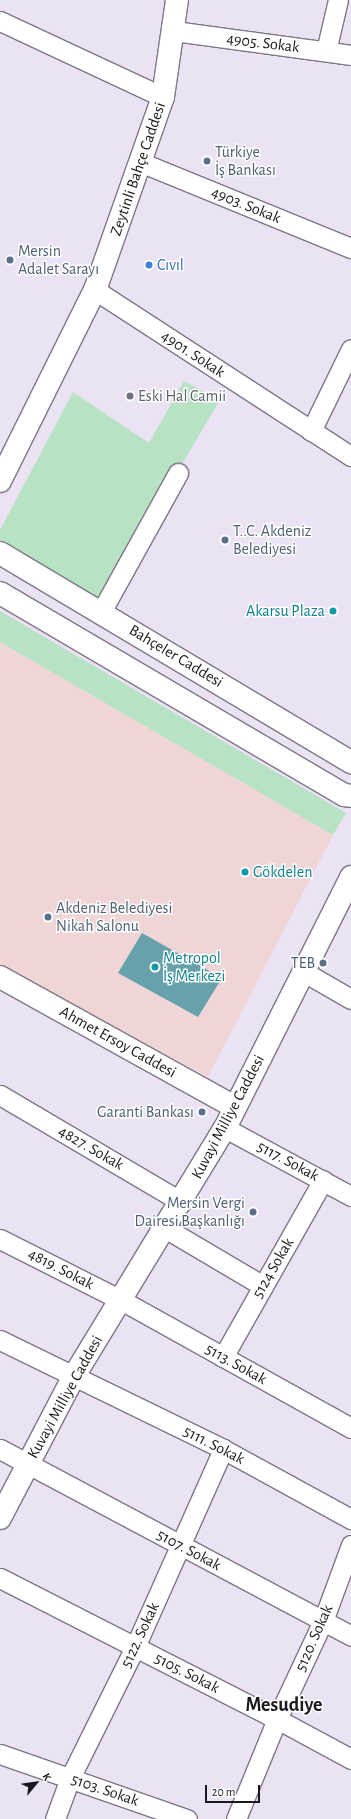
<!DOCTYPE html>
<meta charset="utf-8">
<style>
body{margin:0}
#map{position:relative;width:351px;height:1819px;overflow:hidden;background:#ebe2f4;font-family:"Alegreya Sans",sans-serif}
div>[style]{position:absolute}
.commercial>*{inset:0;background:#f0d5d6}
.green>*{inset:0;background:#b7e2c3}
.water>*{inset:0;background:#66a1ac}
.roads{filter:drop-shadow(1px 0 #7e7686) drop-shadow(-1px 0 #7e7686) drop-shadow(0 1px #7e7686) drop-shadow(0 -1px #7e7686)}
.minor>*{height:19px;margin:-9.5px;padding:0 9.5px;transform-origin:9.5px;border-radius:9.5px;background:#fff}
.tertiary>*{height:22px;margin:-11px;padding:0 11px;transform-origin:11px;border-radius:11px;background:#fff}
.dots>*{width:11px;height:11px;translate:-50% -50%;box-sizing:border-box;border:2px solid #fff;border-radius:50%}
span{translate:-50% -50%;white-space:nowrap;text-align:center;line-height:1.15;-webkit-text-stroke:3px #fff;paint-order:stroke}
.street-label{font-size:16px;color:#1a171d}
.service-label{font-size:16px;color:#4e5e75}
.left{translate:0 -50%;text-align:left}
.right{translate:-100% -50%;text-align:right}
.shop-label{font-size:16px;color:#366cbe}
.worship-label{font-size:16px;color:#5b616d}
.culture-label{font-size:16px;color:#0d838f}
.district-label{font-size:20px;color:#1a171d;font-weight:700}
.north{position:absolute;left:16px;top:1763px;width:40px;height:40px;-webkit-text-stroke:3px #fff;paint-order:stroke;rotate:61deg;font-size:11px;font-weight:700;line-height:16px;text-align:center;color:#1a171d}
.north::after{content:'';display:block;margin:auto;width:14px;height:18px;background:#1a171d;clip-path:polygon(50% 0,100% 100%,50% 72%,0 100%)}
.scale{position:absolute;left:205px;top:1785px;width:55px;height:18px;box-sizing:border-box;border:2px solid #1a171d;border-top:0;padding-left:5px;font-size:12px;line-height:14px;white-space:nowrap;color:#1a171d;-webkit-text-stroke:3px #fff;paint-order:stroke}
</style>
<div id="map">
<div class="commercial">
<div style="clip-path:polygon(0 642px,333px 835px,208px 1077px,0 966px)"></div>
</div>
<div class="green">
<div style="clip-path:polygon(184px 381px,220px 400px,100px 602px,0 541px,0 530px,73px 392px,149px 443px)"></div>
<div style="clip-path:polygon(0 611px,346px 813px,333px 835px,0 642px)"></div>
</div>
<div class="water">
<div style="clip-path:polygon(142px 933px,222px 978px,198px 1017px,118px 973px)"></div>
</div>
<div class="roads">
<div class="minor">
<div style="left:0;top:21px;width:180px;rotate:25deg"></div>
<div style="left:174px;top:31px;width:179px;rotate:7.7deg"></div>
<div style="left:326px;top:51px;width:52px;rotate:-76.8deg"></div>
<div style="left:140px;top:162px;width:228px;rotate:22.2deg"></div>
<div style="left:95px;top:290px;width:305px;rotate:33deg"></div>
<div style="left:311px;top:431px;width:91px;rotate:-64deg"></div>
<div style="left:101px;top:612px;width:159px;rotate:-61deg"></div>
<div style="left:304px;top:972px;width:54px;rotate:29.9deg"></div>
<div style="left:0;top:1095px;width:211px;rotate:30.5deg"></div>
<div style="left:225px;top:1128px;width:143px;rotate:28.4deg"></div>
<div style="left:165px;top:1228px;width:114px;rotate:30.6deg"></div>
<div style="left:0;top:1239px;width:136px;rotate:26.8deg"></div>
<div style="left:121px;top:1300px;width:263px;rotate:29.1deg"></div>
<div style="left:0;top:1340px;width:248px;rotate:26deg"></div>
<div style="left:223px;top:1449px;width:146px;rotate:28.7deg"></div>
<div style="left:223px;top:1357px;width:203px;rotate:-60.5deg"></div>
<div style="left:0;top:1449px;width:398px;rotate:28deg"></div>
<div style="left:0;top:1578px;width:311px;rotate:27deg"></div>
<div style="left:277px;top:1719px;width:84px;rotate:28.4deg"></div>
<div style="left:0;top:1754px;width:198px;rotate:19.2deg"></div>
<div style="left:55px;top:1819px;width:44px;rotate:-69.9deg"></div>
<div style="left:70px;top:1778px;width:146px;rotate:-63.6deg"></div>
<div style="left:135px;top:1647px;width:217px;rotate:-66deg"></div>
<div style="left:236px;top:1819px;width:108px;rotate:-67.7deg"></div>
<div style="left:277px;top:1719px;width:108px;rotate:-64.9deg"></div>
<div style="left:323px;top:1621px;width:81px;rotate:-69.8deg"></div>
</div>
<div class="tertiary">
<div style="left:0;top:481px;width:213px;rotate:-63.6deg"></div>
<div style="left:95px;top:290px;width:205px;rotate:-70.6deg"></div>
<div style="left:163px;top:97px;width:98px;rotate:-81.8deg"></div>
<div style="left:0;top:553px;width:409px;rotate:30.8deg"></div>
<div style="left:0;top:593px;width:399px;rotate:30.4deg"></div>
<div style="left:344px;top:795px;width:7px;rotate:8deg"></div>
<div style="left:0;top:977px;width:269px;rotate:29deg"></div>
<div style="left:0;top:1518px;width:160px;rotate:-62.5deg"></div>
<div style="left:74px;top:1376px;width:290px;rotate:-58.7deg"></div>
<div style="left:225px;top:1128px;width:281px;rotate:-63.3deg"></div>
</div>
</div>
<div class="dots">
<div style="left:207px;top:161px;background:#5c6f8a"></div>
<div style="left:10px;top:260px;background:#5c6f8a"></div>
<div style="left:149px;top:265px;background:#3f7fe0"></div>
<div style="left:130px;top:396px;background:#6b7280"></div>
<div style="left:225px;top:540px;background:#5c6f8a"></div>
<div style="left:333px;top:611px;background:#0f9aa8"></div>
<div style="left:245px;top:872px;background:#0f9aa8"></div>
<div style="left:48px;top:917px;background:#5c6f8a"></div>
<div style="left:323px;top:963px;background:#5c6f8a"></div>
<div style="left:155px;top:967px;background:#0f9aa8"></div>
<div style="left:202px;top:1112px;background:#5c6f8a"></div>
<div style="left:253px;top:1212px;background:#5c6f8a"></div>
</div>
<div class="street-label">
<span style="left:263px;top:43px;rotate:7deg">4905. Sokak</span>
<span style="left:138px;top:169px;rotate:-71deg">Zeytinli Bahçe Caddesi</span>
<span style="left:246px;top:205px;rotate:22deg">4903. Sokak</span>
<span style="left:193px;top:354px;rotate:33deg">4901. Sokak</span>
<span style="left:176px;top:656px;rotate:31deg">Bahçeler Caddesi</span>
<span style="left:118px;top:1042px;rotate:29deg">Ahmet Ersoy Caddesi</span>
<span style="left:228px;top:1117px;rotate:-62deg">Kuvayi Milliye Caddesi</span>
<span style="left:91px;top:1148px;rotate:30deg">4827. Sokak</span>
<span style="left:288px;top:1161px;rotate:28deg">5117. Sokak</span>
<span style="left:273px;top:1268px;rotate:-60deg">5124 Sokak</span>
<span style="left:61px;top:1269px;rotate:27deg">4819. Sokak</span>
<span style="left:236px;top:1364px;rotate:29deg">5113. Sokak</span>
<span style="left:65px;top:1397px;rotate:-61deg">Kuvayi Milliye Caddesi</span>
<span style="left:214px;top:1445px;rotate:27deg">5111. Sokak</span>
<span style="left:189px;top:1550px;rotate:28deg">5107. Sokak</span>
<span style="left:140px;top:1635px;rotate:-65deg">5122. Sokak</span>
<span style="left:314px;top:1638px;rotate:-66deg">5120. Sokak</span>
<span style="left:187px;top:1673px;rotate:27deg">5105. Sokak</span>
<span style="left:105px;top:1790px;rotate:19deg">5103. Sokak</span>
</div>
<div class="service-label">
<span class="left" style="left:215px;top:161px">Türkiye<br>İş Bankası</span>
<span class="left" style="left:18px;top:260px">Mersin<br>Adalet Sarayı</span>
<span class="left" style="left:233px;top:540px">T..C. Akdeniz<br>Belediyesi</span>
<span class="left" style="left:56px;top:917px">Akdeniz Belediyesi<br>Nikah Salonu</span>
<span class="right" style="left:315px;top:963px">TEB</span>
<span class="right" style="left:194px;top:1112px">Garanti Bankası</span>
<span class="right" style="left:245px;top:1212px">Mersin Vergi<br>Dairesi Başkanlığı</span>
</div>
<div class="shop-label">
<span class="left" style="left:157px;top:265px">Cıvıl</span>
</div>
<div class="worship-label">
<span class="left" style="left:138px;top:396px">Eski Hal Camii</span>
</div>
<div class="culture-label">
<span class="right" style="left:325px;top:611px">Akarsu Plaza</span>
<span class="left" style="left:253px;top:872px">Gökdelen</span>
<span class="left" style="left:163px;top:967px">Metropol<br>İş Merkezi</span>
</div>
<div class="district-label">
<span style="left:284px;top:1705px">Mesudiye</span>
</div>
<div class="north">K</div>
<div class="scale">20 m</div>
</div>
